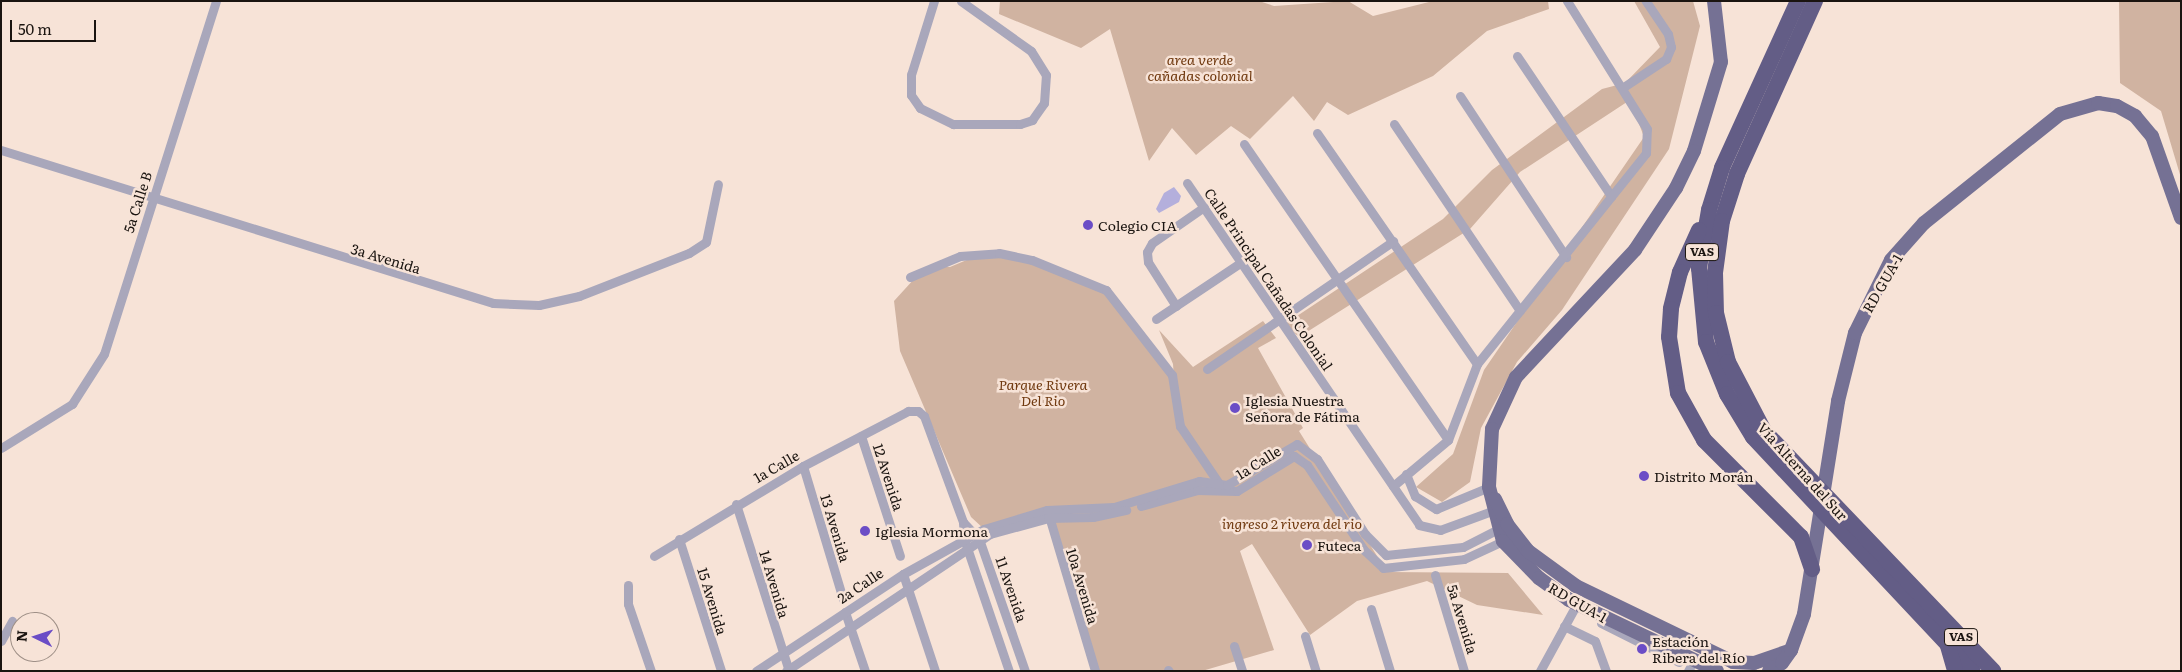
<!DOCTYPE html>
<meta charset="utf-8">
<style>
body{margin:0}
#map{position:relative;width:2182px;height:672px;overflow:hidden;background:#f7e3d7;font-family:Literata,serif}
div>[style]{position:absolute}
.green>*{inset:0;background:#d0b3a1}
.water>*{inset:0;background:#b4afdc}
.street>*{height:9px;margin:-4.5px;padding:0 4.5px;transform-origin:4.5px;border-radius:4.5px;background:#a9a7bb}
.primary>*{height:14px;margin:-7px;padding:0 7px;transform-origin:7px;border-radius:7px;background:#757194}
.highway>*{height:16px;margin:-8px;padding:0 8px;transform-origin:8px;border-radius:8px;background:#635d86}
.dots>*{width:14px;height:14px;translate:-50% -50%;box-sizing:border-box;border:2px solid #f7e3d7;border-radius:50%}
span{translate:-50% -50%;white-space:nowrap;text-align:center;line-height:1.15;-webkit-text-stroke:5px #f7e3d7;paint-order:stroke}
.shield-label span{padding:1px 4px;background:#f7e3d7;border:1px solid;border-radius:4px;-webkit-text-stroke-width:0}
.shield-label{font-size:12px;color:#1a1410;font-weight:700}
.park-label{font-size:14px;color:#70390f;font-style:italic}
.street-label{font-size:14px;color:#1a1410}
.poi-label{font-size:14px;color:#1a1410}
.left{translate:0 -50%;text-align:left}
.frame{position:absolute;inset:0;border:2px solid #1a1410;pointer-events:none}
.north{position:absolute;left:10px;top:612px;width:50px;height:50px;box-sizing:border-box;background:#f7e3d7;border:1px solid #9f9087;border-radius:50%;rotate:274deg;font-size:14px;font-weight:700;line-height:20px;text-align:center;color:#1a1410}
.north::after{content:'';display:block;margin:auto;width:18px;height:22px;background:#6b4dc6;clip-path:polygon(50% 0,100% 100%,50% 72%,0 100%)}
.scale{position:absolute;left:10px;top:20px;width:86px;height:22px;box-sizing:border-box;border:2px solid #1a1410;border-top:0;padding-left:6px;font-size:15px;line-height:18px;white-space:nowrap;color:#1a1410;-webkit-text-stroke:4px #f7e3d7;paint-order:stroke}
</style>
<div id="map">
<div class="green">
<div style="clip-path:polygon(1000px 1px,1259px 1px,1274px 6px,1348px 1px,1373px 16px,1433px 1px,1548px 1px,1549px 9px,1487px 31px,1433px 76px,1348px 115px,1327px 102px,1314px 121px,1293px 96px,1250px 139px,1231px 126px,1196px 155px,1172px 128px,1149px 161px,1110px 29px,1081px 48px,999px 14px)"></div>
<div style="clip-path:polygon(1634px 1px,1693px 1px,1700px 26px,1669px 149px,1562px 310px,1517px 362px,1481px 428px,1470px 482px,1442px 502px,1416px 487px,1453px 454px,1484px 370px,1644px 137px,1630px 100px,1520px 172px,1470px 229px,1299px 337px,1285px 324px,1443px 219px,1492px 170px,1602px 89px,1625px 83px,1660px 47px)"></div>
<div style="clip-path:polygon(2119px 1px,2181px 1px,2181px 178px,2161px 111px,2120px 83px)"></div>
<div style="clip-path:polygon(981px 254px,1032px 260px,1082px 279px,1121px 305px,1163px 362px,1175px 392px,1173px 364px,1159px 330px,1193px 367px,1263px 321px,1276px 338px,1258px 348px,1303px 428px,1299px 431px,1387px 572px,1508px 573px,1543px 615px,1477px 605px,1427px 581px,1357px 601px,1310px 635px,1252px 544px,1240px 551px,1274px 650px,1202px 671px,1095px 671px,1050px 508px,984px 529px,971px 517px,900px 351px,894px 301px,925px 267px,950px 267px)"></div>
</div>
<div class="water">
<div style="clip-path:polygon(1174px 187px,1181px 196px,1179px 202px,1159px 213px,1156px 209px,1164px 193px)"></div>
</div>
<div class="street">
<div style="left:934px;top:1px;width:77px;rotate:107.3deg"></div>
<div style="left:911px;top:75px;width:20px;rotate:90deg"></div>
<div style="left:911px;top:95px;width:16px;rotate:55deg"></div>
<div style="left:920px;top:108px;width:37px;rotate:26deg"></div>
<div style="left:953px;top:124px;width:67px"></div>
<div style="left:1020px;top:124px;width:13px;rotate:-18deg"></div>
<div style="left:1032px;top:120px;width:21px;rotate:-55deg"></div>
<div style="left:1044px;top:103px;width:28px;rotate:-86deg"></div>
<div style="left:1046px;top:75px;width:28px;rotate:-122deg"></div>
<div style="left:1031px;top:51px;width:86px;rotate:-144.5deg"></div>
<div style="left:1517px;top:56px;width:169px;rotate:56.1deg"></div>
<div style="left:1622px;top:88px;width:53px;rotate:-33.4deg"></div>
<div style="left:1666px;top:59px;width:13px;rotate:-67deg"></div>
<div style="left:1671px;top:47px;width:13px;rotate:-103deg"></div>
<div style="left:1668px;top:34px;width:40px;rotate:-124deg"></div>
<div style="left:1460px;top:96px;width:193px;rotate:56.6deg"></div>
<div style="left:1394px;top:124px;width:225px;rotate:56deg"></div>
<div style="left:1317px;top:133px;width:281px;rotate:55.3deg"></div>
<div style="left:1244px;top:144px;width:359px;rotate:55.4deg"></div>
<div style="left:1px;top:150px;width:515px;rotate:17.27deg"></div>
<div style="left:493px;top:303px;width:46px;rotate:2.5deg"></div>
<div style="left:539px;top:305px;width:41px;rotate:-12.7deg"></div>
<div style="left:579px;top:296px;width:118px;rotate:-21.4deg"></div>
<div style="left:689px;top:253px;width:20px;rotate:-33deg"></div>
<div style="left:706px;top:242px;width:59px;rotate:-78.3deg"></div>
<div style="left:1187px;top:183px;width:413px;rotate:55.8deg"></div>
<div style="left:1419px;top:525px;width:22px;rotate:13deg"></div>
<div style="left:1440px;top:530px;width:55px;rotate:-20.1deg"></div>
<div style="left:910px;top:277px;width:54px;rotate:-22.8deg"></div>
<div style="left:960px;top:256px;width:39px;rotate:-4deg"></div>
<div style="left:999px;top:253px;width:34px;rotate:12deg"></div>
<div style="left:1032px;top:260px;width:80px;rotate:22.1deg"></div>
<div style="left:1106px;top:290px;width:108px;rotate:52.2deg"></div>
<div style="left:1172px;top:375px;width:52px;rotate:81.1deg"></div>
<div style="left:1180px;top:426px;width:75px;rotate:55.9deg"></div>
<div style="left:1176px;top:306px;width:52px;rotate:-122.5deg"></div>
<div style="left:1148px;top:262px;width:10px;rotate:-96deg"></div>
<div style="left:1147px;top:252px;width:10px;rotate:-61deg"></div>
<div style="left:1152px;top:243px;width:63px;rotate:-34.7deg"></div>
<div style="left:1156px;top:319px;width:101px;rotate:-33.7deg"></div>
<div style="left:1207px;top:369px;width:226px;rotate:-34.5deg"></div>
<div style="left:861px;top:436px;width:126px;rotate:72deg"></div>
<div style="left:1px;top:448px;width:84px;rotate:-31.8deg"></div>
<div style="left:72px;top:404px;width:59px;rotate:-57.4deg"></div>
<div style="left:104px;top:354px;width:370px;rotate:-72.4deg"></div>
<div style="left:803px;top:466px;width:139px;rotate:73.3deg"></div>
<div style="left:1406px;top:474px;width:24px;rotate:68deg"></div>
<div style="left:1415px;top:496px;width:25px;rotate:32deg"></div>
<div style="left:1436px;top:509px;width:57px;rotate:-22.5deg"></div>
<div style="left:1393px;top:486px;width:72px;rotate:-39.9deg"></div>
<div style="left:1448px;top:440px;width:81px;rotate:-69.1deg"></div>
<div style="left:1477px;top:364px;width:270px;rotate:-51.3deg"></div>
<div style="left:1646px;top:153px;width:24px;rotate:-88deg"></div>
<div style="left:1647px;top:129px;width:151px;rotate:-122deg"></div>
<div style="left:736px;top:504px;width:175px;rotate:72.4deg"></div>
<div style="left:1141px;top:506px;width:58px;rotate:-15.9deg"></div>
<div style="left:1197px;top:490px;width:40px;rotate:1.4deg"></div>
<div style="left:1237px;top:491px;width:67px;rotate:-31.6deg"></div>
<div style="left:1294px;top:456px;width:16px;rotate:35deg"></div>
<div style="left:1307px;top:465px;width:102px;rotate:56.2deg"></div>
<div style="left:1364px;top:550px;width:26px;rotate:43deg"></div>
<div style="left:1383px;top:568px;width:81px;rotate:-6.3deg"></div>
<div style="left:1464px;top:559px;width:47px;rotate:-24.9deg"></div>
<div style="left:1048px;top:513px;width:165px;rotate:73.4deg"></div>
<div style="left:963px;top:522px;width:23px;rotate:47deg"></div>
<div style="left:979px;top:539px;width:140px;rotate:70.8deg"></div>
<div style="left:679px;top:539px;width:139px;rotate:72.3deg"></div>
<div style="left:654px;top:556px;width:174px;rotate:-31.1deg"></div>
<div style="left:803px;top:466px;width:119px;rotate:-27.6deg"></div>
<div style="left:908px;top:411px;width:10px"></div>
<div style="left:918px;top:411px;width:8px;rotate:40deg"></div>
<div style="left:924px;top:416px;width:113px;rotate:69.8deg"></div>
<div style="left:963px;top:522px;width:17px;rotate:87deg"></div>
<div style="left:964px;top:539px;width:139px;rotate:71.2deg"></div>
<div style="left:903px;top:574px;width:102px;rotate:71.7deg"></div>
<div style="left:1435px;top:575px;width:100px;rotate:73.2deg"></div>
<div style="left:628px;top:585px;width:19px;rotate:90deg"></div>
<div style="left:628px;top:604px;width:71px;rotate:71.1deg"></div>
<div style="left:1371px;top:609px;width:65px;rotate:73deg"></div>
<div style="left:845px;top:612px;width:62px;rotate:71.3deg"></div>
<div style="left:1601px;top:623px;width:87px;rotate:26.6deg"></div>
<div style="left:1564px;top:626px;width:34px;rotate:26deg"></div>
<div style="left:1595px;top:641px;width:32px;rotate:70deg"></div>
<div style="left:1305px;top:636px;width:37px;rotate:73deg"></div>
<div style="left:1px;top:641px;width:23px;rotate:-61deg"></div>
<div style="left:1234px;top:646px;width:26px;rotate:72deg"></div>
<div style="left:1168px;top:670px;width:1px;rotate:45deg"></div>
<div style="left:756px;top:671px;width:176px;rotate:-33.4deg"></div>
<div style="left:903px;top:574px;width:93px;rotate:-29.1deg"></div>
<div style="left:984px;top:529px;width:66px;rotate:-16.8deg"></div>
<div style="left:1047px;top:510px;width:67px;rotate:-2.6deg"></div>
<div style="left:1114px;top:507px;width:89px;rotate:-17deg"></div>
<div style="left:1199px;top:481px;width:28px;rotate:8deg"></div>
<div style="left:1227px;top:485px;width:81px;rotate:-30.4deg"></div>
<div style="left:1297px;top:444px;width:25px;rotate:37deg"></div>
<div style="left:1317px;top:459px;width:89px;rotate:57.4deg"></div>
<div style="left:1365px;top:534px;width:30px;rotate:45deg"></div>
<div style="left:1386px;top:555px;width:77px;rotate:-5.9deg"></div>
<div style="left:1463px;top:547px;width:44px;rotate:-27.1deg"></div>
<div style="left:786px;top:671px;width:246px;rotate:-33.9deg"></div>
<div style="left:990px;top:534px;width:60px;rotate:-15.4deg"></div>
<div style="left:1048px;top:518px;width:45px;rotate:-1.3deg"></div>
<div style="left:1093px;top:517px;width:34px;rotate:-12deg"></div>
<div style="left:1540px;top:671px;width:71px;rotate:-61.3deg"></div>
<div style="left:1688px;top:671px;width:10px;rotate:-61deg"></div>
</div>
<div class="primary">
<div style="left:1714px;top:1px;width:61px;rotate:83.5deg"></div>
<div style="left:1721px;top:62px;width:93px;rotate:106.9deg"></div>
<div style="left:1694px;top:151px;width:41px;rotate:115.9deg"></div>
<div style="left:1676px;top:188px;width:74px;rotate:123.5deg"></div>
<div style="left:1635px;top:250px;width:174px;rotate:133.1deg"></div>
<div style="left:1516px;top:377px;width:57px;rotate:114.8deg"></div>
<div style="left:1492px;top:429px;width:58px;rotate:93deg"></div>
<div style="left:1489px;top:487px;width:56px;rotate:75.5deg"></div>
<div style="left:1503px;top:541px;width:52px;rotate:45.8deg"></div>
<div style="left:1539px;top:578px;width:37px;rotate:36deg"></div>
<div style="left:1569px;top:600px;width:164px;rotate:25.6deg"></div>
<div style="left:1495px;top:499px;width:28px;rotate:64deg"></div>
<div style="left:1507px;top:524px;width:34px;rotate:52deg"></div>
<div style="left:1528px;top:551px;width:59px;rotate:36.1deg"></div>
<div style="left:1576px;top:586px;width:174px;rotate:25.8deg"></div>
<div style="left:1733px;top:662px;width:21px;rotate:3deg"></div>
<div style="left:1754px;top:663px;width:39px;rotate:-19deg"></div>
<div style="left:1769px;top:671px;width:15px;rotate:-32deg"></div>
<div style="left:1782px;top:663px;width:16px;rotate:-55deg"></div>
<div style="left:1791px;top:650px;width:38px;rotate:-70deg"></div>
<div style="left:1804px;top:614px;width:216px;rotate:-80.9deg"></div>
<div style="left:1838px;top:401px;width:70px;rotate:-76deg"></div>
<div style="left:1855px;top:333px;width:81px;rotate:-63.7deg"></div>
<div style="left:1891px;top:260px;width:50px;rotate:-48.3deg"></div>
<div style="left:1924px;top:223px;width:174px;rotate:-38.7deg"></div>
<div style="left:2060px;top:114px;width:40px;rotate:-16deg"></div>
<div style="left:2098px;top:103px;width:19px;rotate:9deg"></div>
<div style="left:2117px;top:106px;width:21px;rotate:29deg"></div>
<div style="left:2135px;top:116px;width:26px;rotate:50deg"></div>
<div style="left:2152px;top:136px;width:87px;rotate:70.5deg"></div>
</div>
<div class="highway">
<div style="left:1798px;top:1px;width:183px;rotate:114.5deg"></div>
<div style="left:1722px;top:168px;width:44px;rotate:107.2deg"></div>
<div style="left:1709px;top:210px;width:59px;rotate:99.8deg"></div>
<div style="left:1699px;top:268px;width:74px;rotate:84.6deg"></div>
<div style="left:1706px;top:342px;width:56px;rotate:68deg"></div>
<div style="left:1727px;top:394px;width:50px;rotate:58.8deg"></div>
<div style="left:1753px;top:437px;width:321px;rotate:46.8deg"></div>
<div style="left:1815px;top:1px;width:190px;rotate:114.3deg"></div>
<div style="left:1737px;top:174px;width:49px;rotate:107.7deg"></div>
<div style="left:1722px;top:221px;width:52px;rotate:97.7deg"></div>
<div style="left:1715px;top:273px;width:40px;rotate:88.6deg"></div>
<div style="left:1716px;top:313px;width:50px;rotate:76.2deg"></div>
<div style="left:1728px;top:362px;width:78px;rotate:62.4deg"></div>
<div style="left:1764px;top:431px;width:332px;rotate:46.3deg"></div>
<div style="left:1699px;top:230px;width:46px;rotate:114.3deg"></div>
<div style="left:1680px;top:272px;width:38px;rotate:104deg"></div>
<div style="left:1671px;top:309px;width:28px;rotate:94deg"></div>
<div style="left:1669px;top:337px;width:57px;rotate:80.9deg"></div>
<div style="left:1678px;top:393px;width:54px;rotate:61deg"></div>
<div style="left:1704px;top:440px;width:137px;rotate:45deg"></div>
<div style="left:1801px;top:537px;width:34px;rotate:71deg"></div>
<div style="left:1948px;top:646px;width:26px;rotate:74deg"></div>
</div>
<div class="dots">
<div style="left:1088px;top:225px;background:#6b4dc6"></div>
<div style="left:1235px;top:408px;background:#6b4dc6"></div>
<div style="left:1644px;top:476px;background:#6b4dc6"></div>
<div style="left:865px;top:531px;background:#6b4dc6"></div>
<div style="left:1307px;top:545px;background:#6b4dc6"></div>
<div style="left:1642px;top:649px;background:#6b4dc6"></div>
</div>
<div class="shield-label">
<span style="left:1702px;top:252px">VAS</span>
<span style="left:1961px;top:637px">VAS</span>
</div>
<div class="park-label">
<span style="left:1200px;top:67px">area verde<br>cañadas colonial</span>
<span style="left:1043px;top:392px">Parque Rivera<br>Del Rio</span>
<span style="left:1292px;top:523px">ingreso 2 rivera del rio</span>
</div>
<div class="street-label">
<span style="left:137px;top:202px;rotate:-72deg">5a Calle B</span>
<span style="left:386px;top:258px;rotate:17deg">3a Avenida</span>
<span style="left:1269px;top:279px;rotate:56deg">Calle Principal Cañadas Colonial</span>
<span style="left:1882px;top:283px;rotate:-60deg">RD GUA-1</span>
<span style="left:1258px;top:462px;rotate:-32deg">1a Calle</span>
<span style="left:776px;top:466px;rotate:-30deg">1a Calle</span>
<span style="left:1803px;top:471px;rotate:48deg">Vía Alterna del Sur</span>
<span style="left:889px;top:477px;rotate:72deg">12 Avenida</span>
<span style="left:836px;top:528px;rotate:73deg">13 Avenida</span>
<span style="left:775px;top:584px;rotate:73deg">14 Avenida</span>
<span style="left:860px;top:585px;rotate:-34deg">2a Calle</span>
<span style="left:1083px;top:586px;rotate:73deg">10a Avenida</span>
<span style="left:1012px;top:589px;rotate:71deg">11 Avenida</span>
<span style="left:713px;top:601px;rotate:73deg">15 Avenida</span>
<span style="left:1578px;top:602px;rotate:30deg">RD GUA-1</span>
<span style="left:1463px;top:619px;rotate:73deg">5a Avenida</span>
</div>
<div class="poi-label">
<span class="left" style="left:1098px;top:225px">Colegio CIA</span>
<span class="left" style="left:1245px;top:408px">Iglesia Nuestra<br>Señora de Fátima</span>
<span class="left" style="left:1654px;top:476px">Distrito Morán</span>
<span class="left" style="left:875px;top:531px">Iglesia Mormona</span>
<span class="left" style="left:1317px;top:545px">Futeca</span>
<span class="left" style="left:1652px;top:649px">Estación<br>Ribera del Río</span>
</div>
<div class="frame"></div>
<div class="north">N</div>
<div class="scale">50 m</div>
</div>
